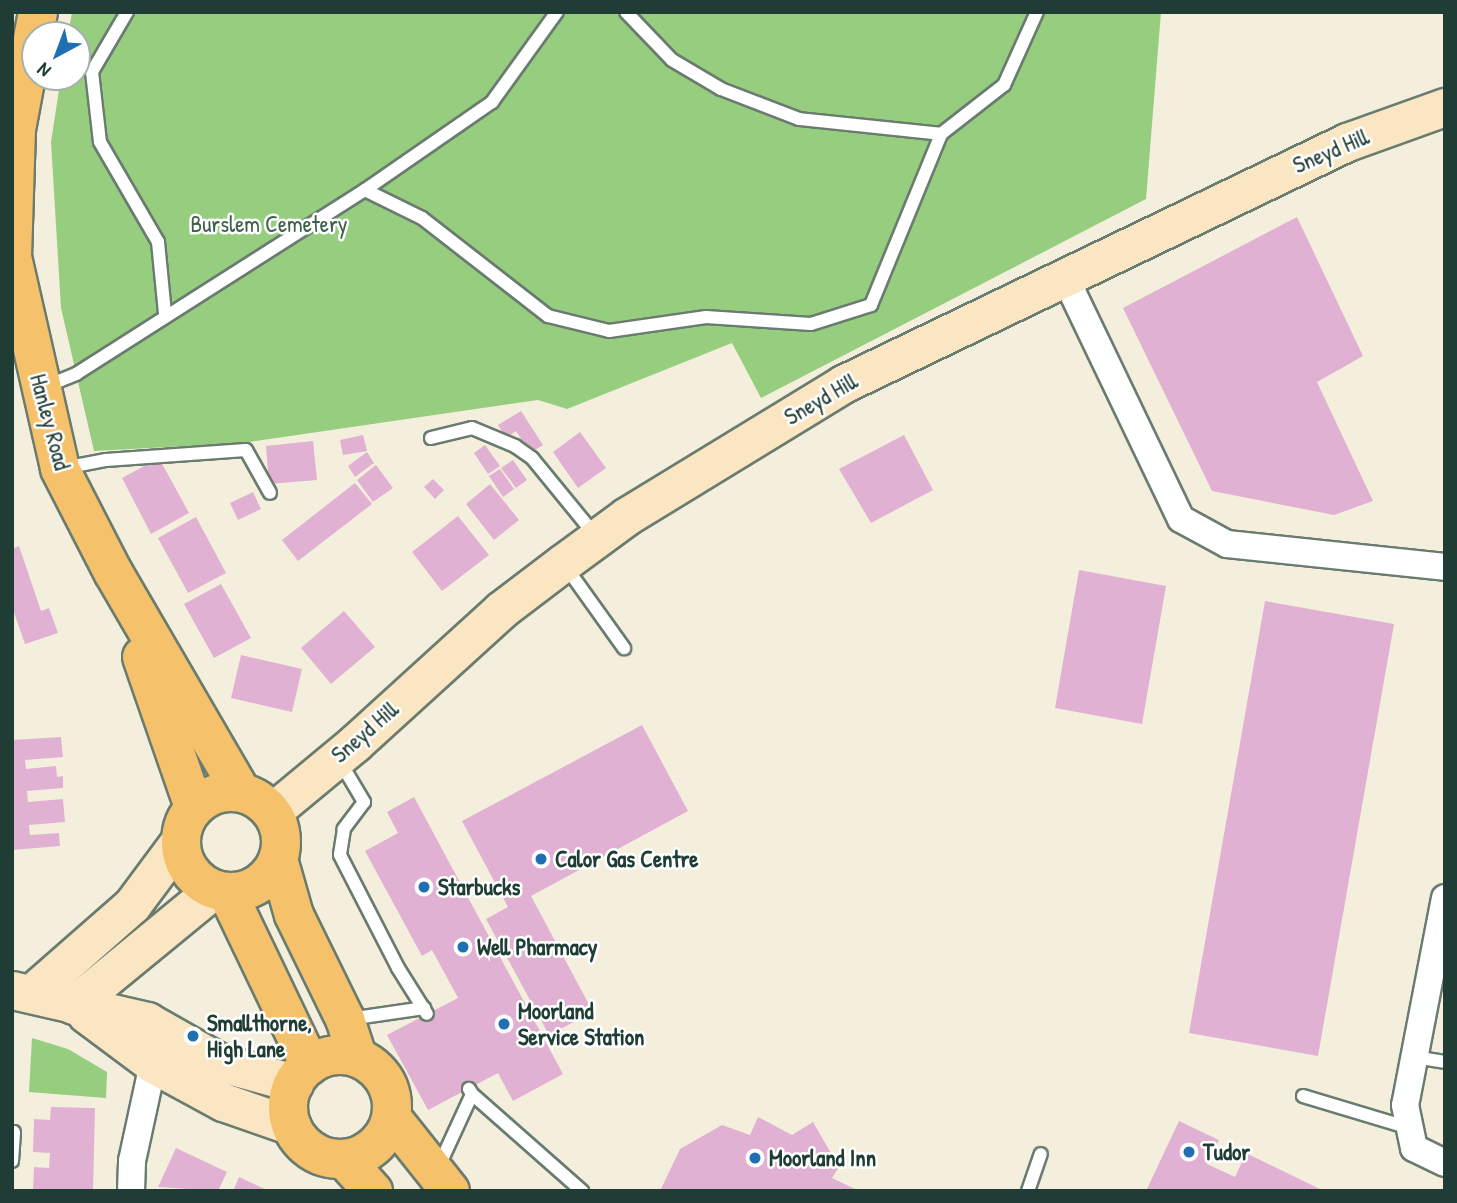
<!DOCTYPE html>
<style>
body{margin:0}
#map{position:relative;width:1457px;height:1203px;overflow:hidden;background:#f4efdd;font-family:"Patrick Hand",sans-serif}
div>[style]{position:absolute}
.green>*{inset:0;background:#96cd7f}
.building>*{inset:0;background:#e1b1d3}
.roads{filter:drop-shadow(2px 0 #6a7b6f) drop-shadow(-2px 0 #6a7b6f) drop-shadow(0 2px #6a7b6f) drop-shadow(0 -2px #6a7b6f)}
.lane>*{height:12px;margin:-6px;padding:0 6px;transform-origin:6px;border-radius:6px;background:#fff}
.street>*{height:26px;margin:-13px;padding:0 13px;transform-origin:13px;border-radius:13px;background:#fff}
.secondary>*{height:37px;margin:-18.5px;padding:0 18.5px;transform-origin:18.5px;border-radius:18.5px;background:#fbe6c4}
.primary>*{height:38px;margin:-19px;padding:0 19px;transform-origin:19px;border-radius:19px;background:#f5c16b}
.primary>.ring{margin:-19px;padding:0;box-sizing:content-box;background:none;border:38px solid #f5c16b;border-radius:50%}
.dots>*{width:19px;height:19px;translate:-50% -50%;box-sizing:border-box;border:4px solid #fff;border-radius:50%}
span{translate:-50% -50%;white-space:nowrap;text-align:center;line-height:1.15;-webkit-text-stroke:5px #fff;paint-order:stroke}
.street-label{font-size:23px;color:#1f3d34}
.park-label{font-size:23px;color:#3d6147}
.poi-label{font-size:23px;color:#1f3d34;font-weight:700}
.left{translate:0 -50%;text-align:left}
.frame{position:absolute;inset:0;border:14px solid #1f3d34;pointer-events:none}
.north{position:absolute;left:21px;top:21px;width:70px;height:70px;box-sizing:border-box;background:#fff;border:2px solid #a5b1ae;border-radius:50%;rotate:221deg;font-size:19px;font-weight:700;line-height:28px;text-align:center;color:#1f3d34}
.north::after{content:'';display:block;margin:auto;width:24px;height:32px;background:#1f6fb2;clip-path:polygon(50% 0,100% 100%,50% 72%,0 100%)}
</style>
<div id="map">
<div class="green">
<div style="clip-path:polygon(72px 12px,1161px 12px,1146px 199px,761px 398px,732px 343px,567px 409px,538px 400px,242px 443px,94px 451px,61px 308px,51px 142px,61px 77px,77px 77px,77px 35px,68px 35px)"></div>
<div style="clip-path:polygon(32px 1038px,68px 1049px,107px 1072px,106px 1098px,29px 1092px)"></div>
</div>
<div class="building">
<div style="clip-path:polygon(1297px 217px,1363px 356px,1317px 382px,1373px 501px,1334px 515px,1212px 491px,1123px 308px)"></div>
<div style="clip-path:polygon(521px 411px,543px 445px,530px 453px,516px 431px,506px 438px,498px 425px)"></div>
<div style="clip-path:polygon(580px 432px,606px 468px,578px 488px,553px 452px)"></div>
<div style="clip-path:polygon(363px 435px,367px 451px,343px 455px,340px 440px)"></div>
<div style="clip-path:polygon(904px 435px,933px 490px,871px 523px,839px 469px)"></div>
<div style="clip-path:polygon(313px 441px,317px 480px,269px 484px,266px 446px)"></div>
<div style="clip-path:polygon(485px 445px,500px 466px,488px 474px,474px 453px)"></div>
<div style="clip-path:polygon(367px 452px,374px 463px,355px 477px,348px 466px)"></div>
<div style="clip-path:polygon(159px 458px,189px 513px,151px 534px,122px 478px)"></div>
<div style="clip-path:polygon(513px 460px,527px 480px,516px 488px,501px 468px)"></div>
<div style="clip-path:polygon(376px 465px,393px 488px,373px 502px,357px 480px)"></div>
<div style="clip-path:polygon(500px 469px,514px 489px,503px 497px,489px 476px)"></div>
<div style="clip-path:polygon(433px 479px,444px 490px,435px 499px,424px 487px)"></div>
<div style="clip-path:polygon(355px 483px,372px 504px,298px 561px,282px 540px)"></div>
<div style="clip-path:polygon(490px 484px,519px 520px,494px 540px,466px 504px)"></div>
<div style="clip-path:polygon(253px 492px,261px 509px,238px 520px,230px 503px)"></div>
<div style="clip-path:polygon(458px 516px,489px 555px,442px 591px,412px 552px)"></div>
<div style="clip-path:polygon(196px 517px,226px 573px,188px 593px,158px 538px)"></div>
<div style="clip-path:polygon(19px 546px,41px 611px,49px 608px,58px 633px,25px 644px,12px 607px,12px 549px)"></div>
<div style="clip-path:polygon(1079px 570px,1166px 586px,1142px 724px,1055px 708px)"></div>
<div style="clip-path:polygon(221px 584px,251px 638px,214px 658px,184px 604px)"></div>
<div style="clip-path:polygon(1265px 601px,1394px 624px,1318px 1056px,1189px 1033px)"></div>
<div style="clip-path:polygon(344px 611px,375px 647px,331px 684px,301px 648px)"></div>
<div style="clip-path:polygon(241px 655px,302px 669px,292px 712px,231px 698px)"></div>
<div style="clip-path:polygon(642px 725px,688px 811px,531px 896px,593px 1012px,549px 1035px,486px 919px,508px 907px,462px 821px)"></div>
<div style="clip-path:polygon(61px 737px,63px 757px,25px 760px,26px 769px,56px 766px,57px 777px,63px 776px,63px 788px,27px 791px,28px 802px,63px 799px,65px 822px,29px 825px,30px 835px,59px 833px,60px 846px,12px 850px,12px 740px)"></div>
<div style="clip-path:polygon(414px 797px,563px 1074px,513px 1101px,498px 1073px,428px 1110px,387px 1035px,458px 998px,432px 950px,422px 956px,365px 851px,398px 833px,387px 812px)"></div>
<div style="clip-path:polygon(51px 1107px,95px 1108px,93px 1191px,33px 1191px,34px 1167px,49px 1168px,50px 1153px,33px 1152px,34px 1119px,50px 1120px)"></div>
<div style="clip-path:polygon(758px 1117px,792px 1135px,813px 1122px,839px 1167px,832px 1178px,859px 1191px,660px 1191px,680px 1149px,722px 1125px,750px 1135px)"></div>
<div style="clip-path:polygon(1179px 1121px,1219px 1140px,1207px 1164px,1235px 1177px,1246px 1153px,1324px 1191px,1146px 1191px)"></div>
<div style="clip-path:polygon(176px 1148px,227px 1172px,218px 1191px,158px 1187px)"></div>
<div style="clip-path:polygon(239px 1177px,269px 1191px,233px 1191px)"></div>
</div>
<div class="roads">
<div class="lane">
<div style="left:127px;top:12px;width:69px;rotate:120.3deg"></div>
<div style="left:92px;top:72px;width:70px;rotate:83.5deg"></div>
<div style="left:100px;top:142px;width:116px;rotate:59.9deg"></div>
<div style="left:158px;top:242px;width:72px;rotate:84.4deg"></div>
<div style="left:626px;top:12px;width:66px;rotate:46.2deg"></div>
<div style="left:672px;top:60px;width:57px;rotate:30.6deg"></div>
<div style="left:721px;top:89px;width:84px;rotate:21deg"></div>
<div style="left:799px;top:119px;width:143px;rotate:6deg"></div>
<div style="left:365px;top:190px;width:64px;rotate:26.2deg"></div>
<div style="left:422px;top:218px;width:160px;rotate:37.9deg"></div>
<div style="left:548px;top:316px;width:63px;rotate:13.8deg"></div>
<div style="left:609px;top:331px;width:98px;rotate:-8.2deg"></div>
<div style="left:706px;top:317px;width:105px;rotate:3.8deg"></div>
<div style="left:811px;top:324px;width:63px;rotate:-17.6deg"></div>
<div style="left:871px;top:305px;width:185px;rotate:-67.7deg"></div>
<div style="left:941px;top:134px;width:80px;rotate:-37.9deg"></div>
<div style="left:1004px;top:85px;width:80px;rotate:-65.7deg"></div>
<div style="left:44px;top:387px;width:35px;rotate:-22deg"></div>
<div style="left:76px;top:374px;width:343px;rotate:-32.5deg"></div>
<div style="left:365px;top:190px;width:155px;rotate:-34.7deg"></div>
<div style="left:492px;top:102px;width:111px;rotate:-54.2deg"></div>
<div style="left:431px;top:438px;width:42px;rotate:-13.7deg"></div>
<div style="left:472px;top:428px;width:47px;rotate:22.7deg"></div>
<div style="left:515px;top:446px;width:21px;rotate:35deg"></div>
<div style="left:532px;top:458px;width:99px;rotate:50.7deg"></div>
<div style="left:64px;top:468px;width:43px;rotate:-10.8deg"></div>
<div style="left:106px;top:460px;width:140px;rotate:-4.1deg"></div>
<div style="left:246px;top:450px;width:49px;rotate:60.8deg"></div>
<div style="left:566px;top:567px;width:100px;rotate:54.4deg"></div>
<div style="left:339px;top:760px;width:49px;rotate:59.2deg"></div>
<div style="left:364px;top:802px;width:34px;rotate:127deg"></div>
<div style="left:344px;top:829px;width:26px;rotate:99deg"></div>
<div style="left:340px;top:855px;width:127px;rotate:62.8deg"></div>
<div style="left:398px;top:968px;width:54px;rotate:57.8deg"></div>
<div style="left:349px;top:1019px;width:76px;rotate:-8.3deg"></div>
<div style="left:1414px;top:1057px;width:31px;rotate:9deg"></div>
<div style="left:472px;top:1094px;width:147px;rotate:41.4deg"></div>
<div style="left:1303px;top:1096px;width:112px;rotate:16.7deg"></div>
<div style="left:12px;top:1161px;width:29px;rotate:-86deg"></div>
<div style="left:438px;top:1168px;width:81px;rotate:-65.3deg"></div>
<div style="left:472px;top:1094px;width:6px;rotate:-121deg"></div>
<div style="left:1028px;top:1191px;width:39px;rotate:-71deg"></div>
</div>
<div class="street">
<div style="left:1065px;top:277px;width:268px;rotate:64.4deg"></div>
<div style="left:1181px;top:519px;width:52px;rotate:28.5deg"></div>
<div style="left:1227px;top:544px;width:219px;rotate:6deg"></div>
<div style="left:1445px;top:898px;width:211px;rotate:100.9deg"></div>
<div style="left:1405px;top:1105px;width:44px;rotate:78.2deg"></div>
<div style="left:1414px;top:1148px;width:34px;rotate:26deg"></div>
<div style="left:131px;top:1191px;width:30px;rotate:-88deg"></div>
<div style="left:132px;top:1161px;width:99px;rotate:-77.8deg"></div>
</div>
<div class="secondary">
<div style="left:272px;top:812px;width:108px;rotate:-39.7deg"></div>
<div style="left:355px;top:743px;width:197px;rotate:-42.3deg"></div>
<div style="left:501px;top:610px;width:78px;rotate:-37.2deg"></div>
<div style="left:563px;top:563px;width:79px;rotate:-36.3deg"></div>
<div style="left:627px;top:516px;width:253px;rotate:-31.4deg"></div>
<div style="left:843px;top:384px;width:559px;rotate:-25.65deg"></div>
<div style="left:1347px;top:142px;width:104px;rotate:-19.7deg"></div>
<div style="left:12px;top:990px;width:139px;rotate:12.9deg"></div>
<div style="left:147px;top:1021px;width:85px;rotate:29.6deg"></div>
<div style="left:221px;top:1063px;width:76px;rotate:15.3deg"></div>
<div style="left:33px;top:992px;width:132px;rotate:-41.3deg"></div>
<div style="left:132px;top:905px;width:82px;rotate:-53.4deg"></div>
<div style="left:73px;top:1005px;width:183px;rotate:-39.4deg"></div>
<div style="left:86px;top:1014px;width:84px;rotate:36.7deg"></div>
<div style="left:153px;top:1064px;width:80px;rotate:28.5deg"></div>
<div style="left:223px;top:1102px;width:73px;rotate:19.2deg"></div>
</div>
<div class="primary">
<div style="left:38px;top:12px;width:120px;rotate:100.6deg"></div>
<div style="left:16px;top:130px;width:127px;rotate:91.8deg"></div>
<div style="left:12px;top:257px;width:217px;rotate:77.2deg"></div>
<div style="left:60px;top:469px;width:116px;rotate:62.8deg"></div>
<div style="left:113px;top:572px;width:255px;rotate:59.8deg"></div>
<div style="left:142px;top:657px;width:159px;rotate:70.9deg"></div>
<div class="ring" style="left:181px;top:792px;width:62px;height:62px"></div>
<div style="left:278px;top:859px;width:58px;rotate:74.1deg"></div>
<div style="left:294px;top:915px;width:116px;rotate:63.9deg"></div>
<div style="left:345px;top:1019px;width:40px;rotate:72deg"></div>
<div style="left:227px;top:892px;width:192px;rotate:64.4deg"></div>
<div class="ring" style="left:288px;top:1055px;width:66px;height:66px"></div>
<div style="left:392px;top:1118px;width:93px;rotate:51.5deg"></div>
<div style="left:345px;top:1160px;width:42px;rotate:47.9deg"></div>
</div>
</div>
<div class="dots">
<div style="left:541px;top:859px;background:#1f6fb2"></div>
<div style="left:424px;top:887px;background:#1f6fb2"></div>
<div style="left:463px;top:947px;background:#1f6fb2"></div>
<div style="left:504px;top:1024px;background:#1f6fb2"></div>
<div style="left:193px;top:1036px;background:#1f6fb2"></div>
<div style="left:1189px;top:1152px;background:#1f6fb2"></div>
<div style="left:755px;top:1158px;background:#1f6fb2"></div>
</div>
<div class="street-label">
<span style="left:1331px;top:151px;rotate:-23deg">Sneyd Hill</span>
<span style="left:821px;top:399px;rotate:-30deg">Sneyd Hill</span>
<span style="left:50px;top:422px;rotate:75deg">Hanley Road</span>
<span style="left:365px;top:732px;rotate:-41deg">Sneyd Hill</span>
</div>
<div class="park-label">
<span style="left:269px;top:224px">Burslem Cemetery</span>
</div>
<div class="poi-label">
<span class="left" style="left:555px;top:859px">Calor Gas Centre</span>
<span class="left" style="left:438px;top:887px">Starbucks</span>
<span class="left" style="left:477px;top:947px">Well Pharmacy</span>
<span class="left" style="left:518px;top:1024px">Moorland<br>Service Station</span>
<span class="left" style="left:207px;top:1036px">Smallthorne,<br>High Lane</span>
<span class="left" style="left:1203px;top:1152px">Tudor</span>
<span class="left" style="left:769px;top:1158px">Moorland Inn</span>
</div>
<div class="frame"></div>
<div class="north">N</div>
</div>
